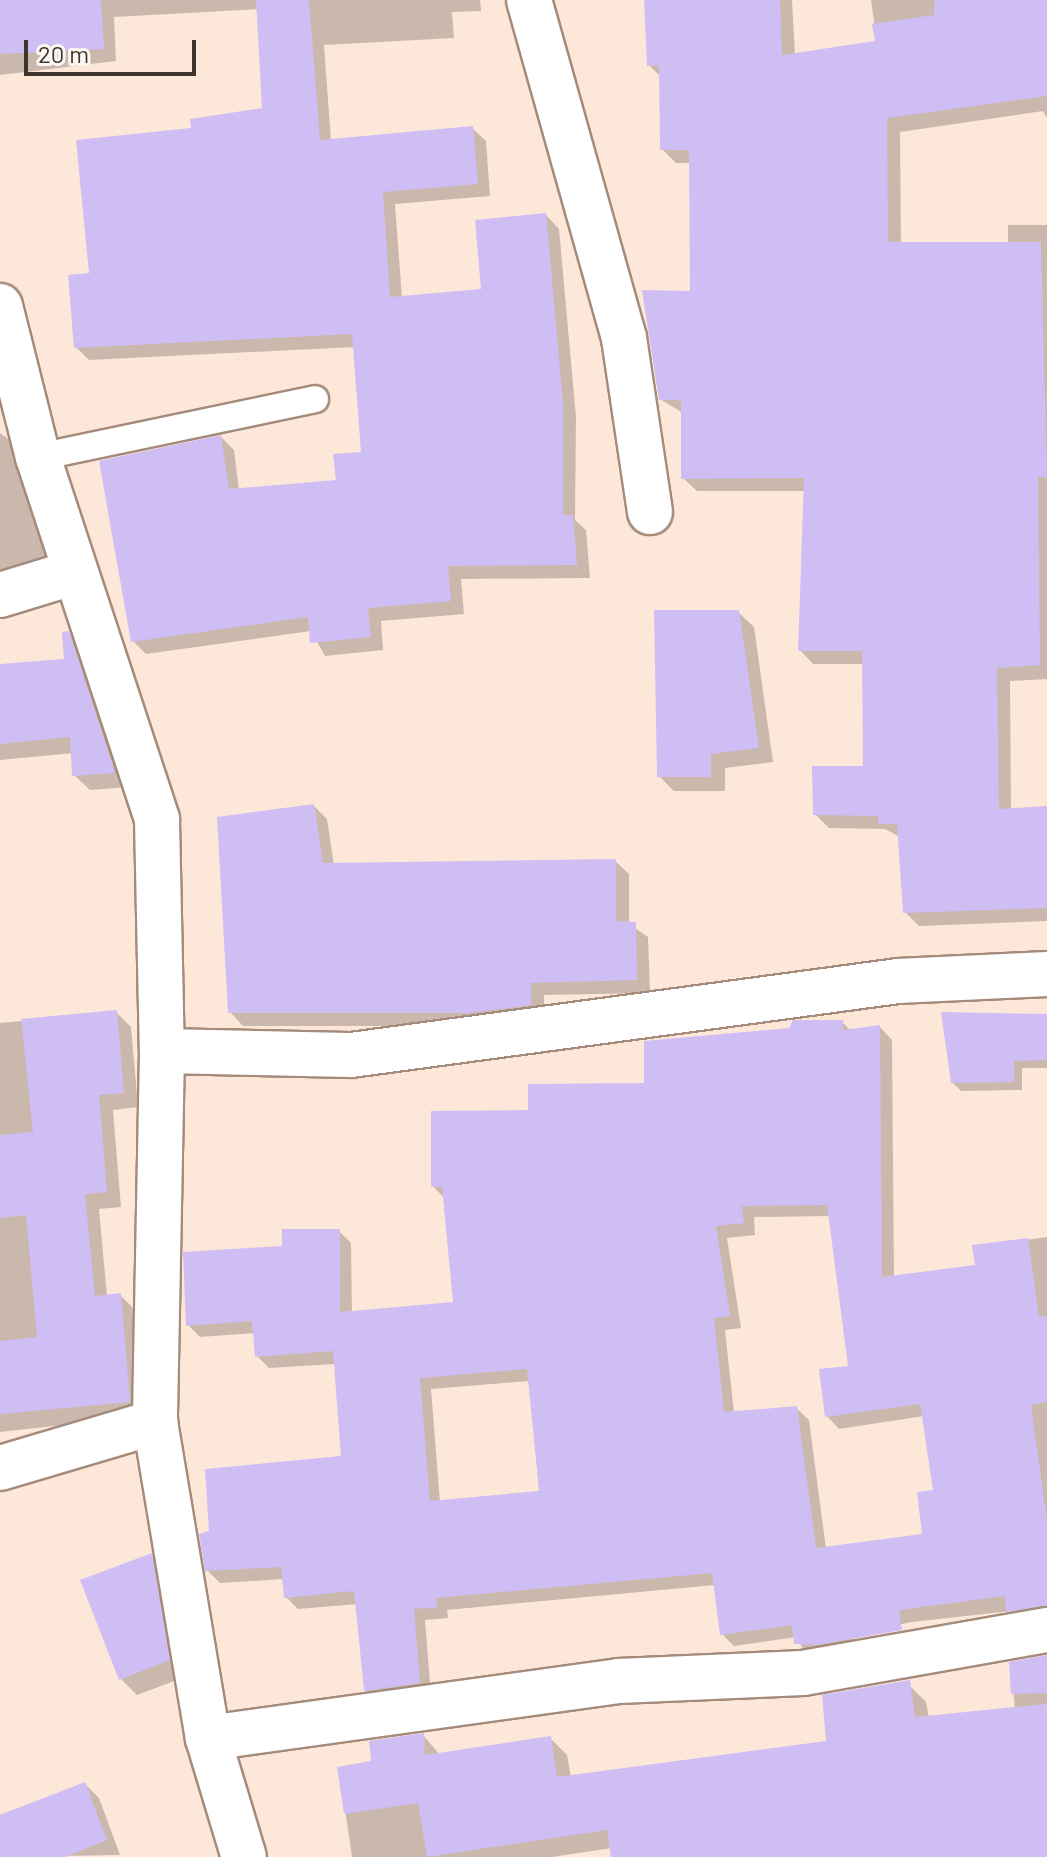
<!DOCTYPE html>
<style>
body{margin:0}
#map{position:relative;width:1047px;height:1857px;overflow:hidden;background:#fde7d9;font-family:Barlow,sans-serif}
div>[style]{position:absolute}
.shadow>*{inset:0;background:#0003}
.building>*{inset:0;background:#cebef4}
.roads{filter:drop-shadow(2px 0 #a48b7b) drop-shadow(-2px 0 #a48b7b) drop-shadow(0 2px #a48b7b) drop-shadow(0 -2px #a48b7b)}
.lane>*{height:26px;margin:-13px;padding:0 13px;transform-origin:13px;border-radius:13px;background:#fff}
.street>*{height:44px;margin:-22px;padding:0 22px;transform-origin:22px;border-radius:22px;background:#fff}
span{translate:-50% -50%;white-space:nowrap;text-align:center;line-height:1.15;-webkit-text-stroke:7px #fdf8f4;paint-order:stroke}
.scale{position:absolute;left:24px;top:40px;width:172px;height:36px;box-sizing:border-box;border:4px solid #40352e;border-top:0;padding-left:10px;font-size:24px;line-height:28px;white-space:nowrap;color:#40352e;-webkit-text-stroke:6px #fdf8f4;paint-order:stroke}
</style>
<div id="map">
<div class="shadow">
<div style="clip-path:polygon(0 0,480px 0,481px 11px,452px 12px,454px 38px,324px 45px,331px 141px,472px 128px,486px 141px,490px 196px,395px 204px,402px 298px,484px 291px,546px 215px,559px 229px,576px 417px,575px 520px,586px 530px,590px 578px,461px 579px,464px 614px,381px 621px,383px 650px,325px 656px,311px 631px,146px 654px,133px 641px,221px 437px,234px 450px,239px 490px,338px 482px,364px 454px,355px 347px,89px 360px,76px 347px,91px 275px,193px 130px,264px 110px,259px 9px,114px 17px,116px 61px,0 75px)"></div>
<div style="clip-path:polygon(646px 0,792px 0,795px 55px,877px 43px,871px 0,1047px 0,1047px 118px,1043px 111px,900px 132px,901px 244px,1008px 244px,1008px 225px,1047px 225px,1047px 679px,1010px 681px,1011px 810px,1047px 808px,1047px 921px,919px 926px,905px 912px,900px 837px,885px 829px,829px 828px,815px 814px,865px 768px,864px 664px,813px 664px,800px 650px,805px 491px,697px 491px,683px 478px,683px 413px,660px 399px,644px 292px,692px 293px,691px 163px,676px 163px,662px 149px,661px 77px,649px 65px)"></div>
<div style="clip-path:polygon(0 433px,18px 446px,52px 557px,0 575px)"></div>
<div style="clip-path:polygon(738px 612px,754px 627px,773px 762px,725px 768px,725px 791px,674px 791px,659px 776px)"></div>
<div style="clip-path:polygon(68px 633px,83px 648px,129px 787px,90px 790px,74px 775px,73px 753px,0 760px,0 669px,66px 661px)"></div>
<div style="clip-path:polygon(314px 806px,327px 819px,334px 865px,615px 861px,629px 874px,629px 924px,648px 937px,650px 993px,544px 995px,544px 1018px,486px 1026px,243px 1026px,230px 1012px)"></div>
<div style="clip-path:polygon(116px 1012px,131px 1027px,138px 1107px,113px 1110px,121px 1207px,99px 1209px,107px 1296px,120px 1295px,135px 1310px,144px 1416px,0 1432px,0 1023px)"></div>
<div style="clip-path:polygon(1047px 1016px,1047px 1068px,1022px 1068px,1022px 1090px,961px 1091px,953px 1083px)"></div>
<div style="clip-path:polygon(evenodd,842px 1022px,851px 1031px,880px 1027px,892px 1040px,894px 1278px,977px 1266px,975px 1247px,1047px 1237px,1047px 1607px,912px 1622px,853px 1634px,854px 1648px,808px 1656px,796px 1637px,734px 1646px,722px 1634px,715px 1585px,447px 1610px,448px 1618px,425px 1620px,431px 1695px,378px 1702px,366px 1690px,358px 1604px,298px 1609px,286px 1597px,284px 1579px,220px 1583px,207px 1570px,343px 1458px,336px 1364px,269px 1368px,257px 1356px,255px 1333px,200px 1337px,188px 1325px,284px 1247px,339px 1231px,351px 1243px,352px 1313px,455px 1304px,445px 1199px,433px 1186px,530px 1112px,646px 1085px,791px 1030px,842px 1022px,830px 1216px,850px 1367px,827px 1416px,839px 1429px,924px 1416px,935px 1492px,924px 1536px,826px 1549px,809px 1420px,796px 1408px,734px 1413px,725px 1330px,741px 1328px,727px 1238px,755px 1235px,754px 1217px,830px 1216px,842px 1022px,530px 1381px,541px 1493px,440px 1502px,431px 1389px,530px 1381px)"></div>
<div style="clip-path:polygon(151px 1555px,168px 1571px,185px 1677px,137px 1695px,121px 1679px)"></div>
<div style="clip-path:polygon(1047px 1676px,1047px 1857px,613px 1857px,612px 1848px,552px 1857px,352px 1857px,339px 1768px,373px 1763px,423px 1735px,440px 1755px,550px 1738px,567px 1755px,571px 1778px,828px 1743px,909px 1685px,926px 1702px,929px 1718px,1015px 1709px,1012px 1678px)"></div>
<div style="clip-path:polygon(85px 1784px,99px 1798px,120px 1855px,0 1857px,0 1815px)"></div>
</div>
<div class="building">
<div style="clip-path:polygon(0 0,101px 0,104px 49px,0 54px)"></div>
<div style="clip-path:polygon(256px 0,309px 0,320px 140px,473px 126px,478px 184px,383px 192px,390px 297px,481px 289px,475px 220px,546px 213px,563px 403px,563px 515px,573px 515px,577px 565px,448px 566px,451px 601px,368px 608px,371px 637px,310px 643px,308px 617px,131px 642px,99px 461px,221px 435px,229px 489px,336px 480px,333px 454px,361px 452px,352px 334px,74px 348px,68px 275px,89px 273px,76px 140px,191px 128px,190px 119px,262px 108px)"></div>
<div style="clip-path:polygon(644px 0,780px 0,782px 55px,875px 41px,872px 24px,934px 15px,934px 0,1047px 0,1047px 96px,887px 118px,888px 242px,1041px 242px,1047px 477px,1038px 477px,1040px 665px,997px 668px,999px 809px,1047px 806px,1047px 908px,903px 913px,897px 824px,878px 824px,878px 816px,813px 815px,812px 766px,863px 766px,862px 651px,798px 651px,804px 478px,681px 479px,681px 400px,659px 400px,642px 290px,690px 291px,689px 150px,660px 150px,659px 65px,647px 66px)"></div>
<div style="clip-path:polygon(654px 610px,739px 610px,759px 748px,711px 754px,711px 777px,657px 777px)"></div>
<div style="clip-path:polygon(69px 631px,115px 773px,72px 776px,70px 737px,0 744px,0 664px,64px 659px,62px 632px)"></div>
<div style="clip-path:polygon(314px 804px,323px 863px,616px 859px,616px 921px,636px 922px,637px 980px,531px 983px,531px 1005px,471px 1013px,228px 1013px,217px 817px)"></div>
<div style="clip-path:polygon(117px 1010px,124px 1093px,99px 1095px,107px 1192px,85px 1194px,95px 1296px,121px 1293px,130px 1402px,0 1414px,0 1341px,37px 1337px,26px 1215px,0 1218px,0 1135px,33px 1132px,21px 1019px)"></div>
<div style="clip-path:polygon(941px 1012px,1047px 1014px,1047px 1060px,1014px 1061px,1014px 1082px,951px 1083px)"></div>
<div style="clip-path:polygon(evenodd,793px 1020px,843px 1020px,843px 1030px,880px 1025px,882px 1277px,975px 1265px,972px 1245px,1028px 1238px,1039px 1317px,1047px 1316px,1047px 1402px,1031px 1405px,1047px 1521px,1047px 1606px,1006px 1612px,1005px 1596px,899px 1610px,902px 1630px,817px 1645px,794px 1644px,792px 1625px,720px 1635px,712px 1573px,436px 1598px,437px 1607px,414px 1609px,420px 1683px,364px 1691px,354px 1591px,284px 1598px,281px 1567px,205px 1571px,199px 1534px,209px 1531px,205px 1469px,341px 1456px,333px 1351px,255px 1357px,252px 1321px,186px 1326px,183px 1252px,282px 1246px,282px 1229px,340px 1229px,340px 1312px,453px 1302px,442px 1187px,431px 1187px,431px 1111px,528px 1110px,528px 1084px,644px 1083px,644px 1041px,789px 1028px,793px 1020px,827px 1205px,848px 1366px,819px 1369px,825px 1417px,920px 1404px,933px 1490px,917px 1492px,922px 1534px,816px 1548px,797px 1406px,724px 1412px,714px 1318px,730px 1316px,716px 1226px,744px 1223px,742px 1206px,827px 1205px,793px 1020px,527px 1369px,539px 1491px,430px 1501px,420px 1378px,527px 1369px)"></div>
<div style="clip-path:polygon(152px 1553px,170px 1660px,119px 1680px,80px 1580px)"></div>
<div style="clip-path:polygon(1047px 1655px,1047px 1693px,1011px 1694px,1009px 1662px)"></div>
<div style="clip-path:polygon(910px 1680px,915px 1717px,1047px 1704px,1047px 1857px,611px 1857px,607px 1830px,427px 1857px,418px 1803px,344px 1814px,337px 1767px,371px 1761px,369px 1741px,424px 1733px,425px 1755px,551px 1736px,557px 1777px,826px 1741px,822px 1695px)"></div>
<div style="clip-path:polygon(85px 1782px,107px 1840px,65px 1857px,0 1857px,0 1815px)"></div>
</div>
<div class="roads">
<div class="lane">
<div style="left:38px;top:457px;width:283px;rotate:-11.8deg"></div>
</div>
<div class="street">
<div style="left:529px;top:0;width:351px;rotate:74.3deg"></div>
<div style="left:624px;top:338px;width:176px;rotate:81.5deg"></div>
<div style="left:0;top:306px;width:156px;rotate:75.9deg"></div>
<div style="left:38px;top:457px;width:382px;rotate:71.8deg"></div>
<div style="left:157px;top:820px;width:231px;rotate:88.8deg"></div>
<div style="left:162px;top:1051px;width:371px;rotate:91.1deg"></div>
<div style="left:155px;top:1422px;width:320px;rotate:80.5deg"></div>
<div style="left:208px;top:1738px;width:124px;rotate:73.2deg"></div>
<div style="left:0;top:595px;width:78px;rotate:-17deg"></div>
<div style="left:162px;top:1051px;width:189px;rotate:1.2deg"></div>
<div style="left:351px;top:1055px;width:552px;rotate:-7.7deg"></div>
<div style="left:898px;top:981px;width:149px;rotate:-2.7deg"></div>
<div style="left:0;top:1468px;width:162px;rotate:-16.5deg"></div>
<div style="left:208px;top:1738px;width:415px;rotate:-7.9deg"></div>
<div style="left:619px;top:1681px;width:184px;rotate:-2.5deg"></div>
<div style="left:803px;top:1673px;width:248px;rotate:-10deg"></div>
</div>
</div>
<div class="scale">20 m</div>
</div>
